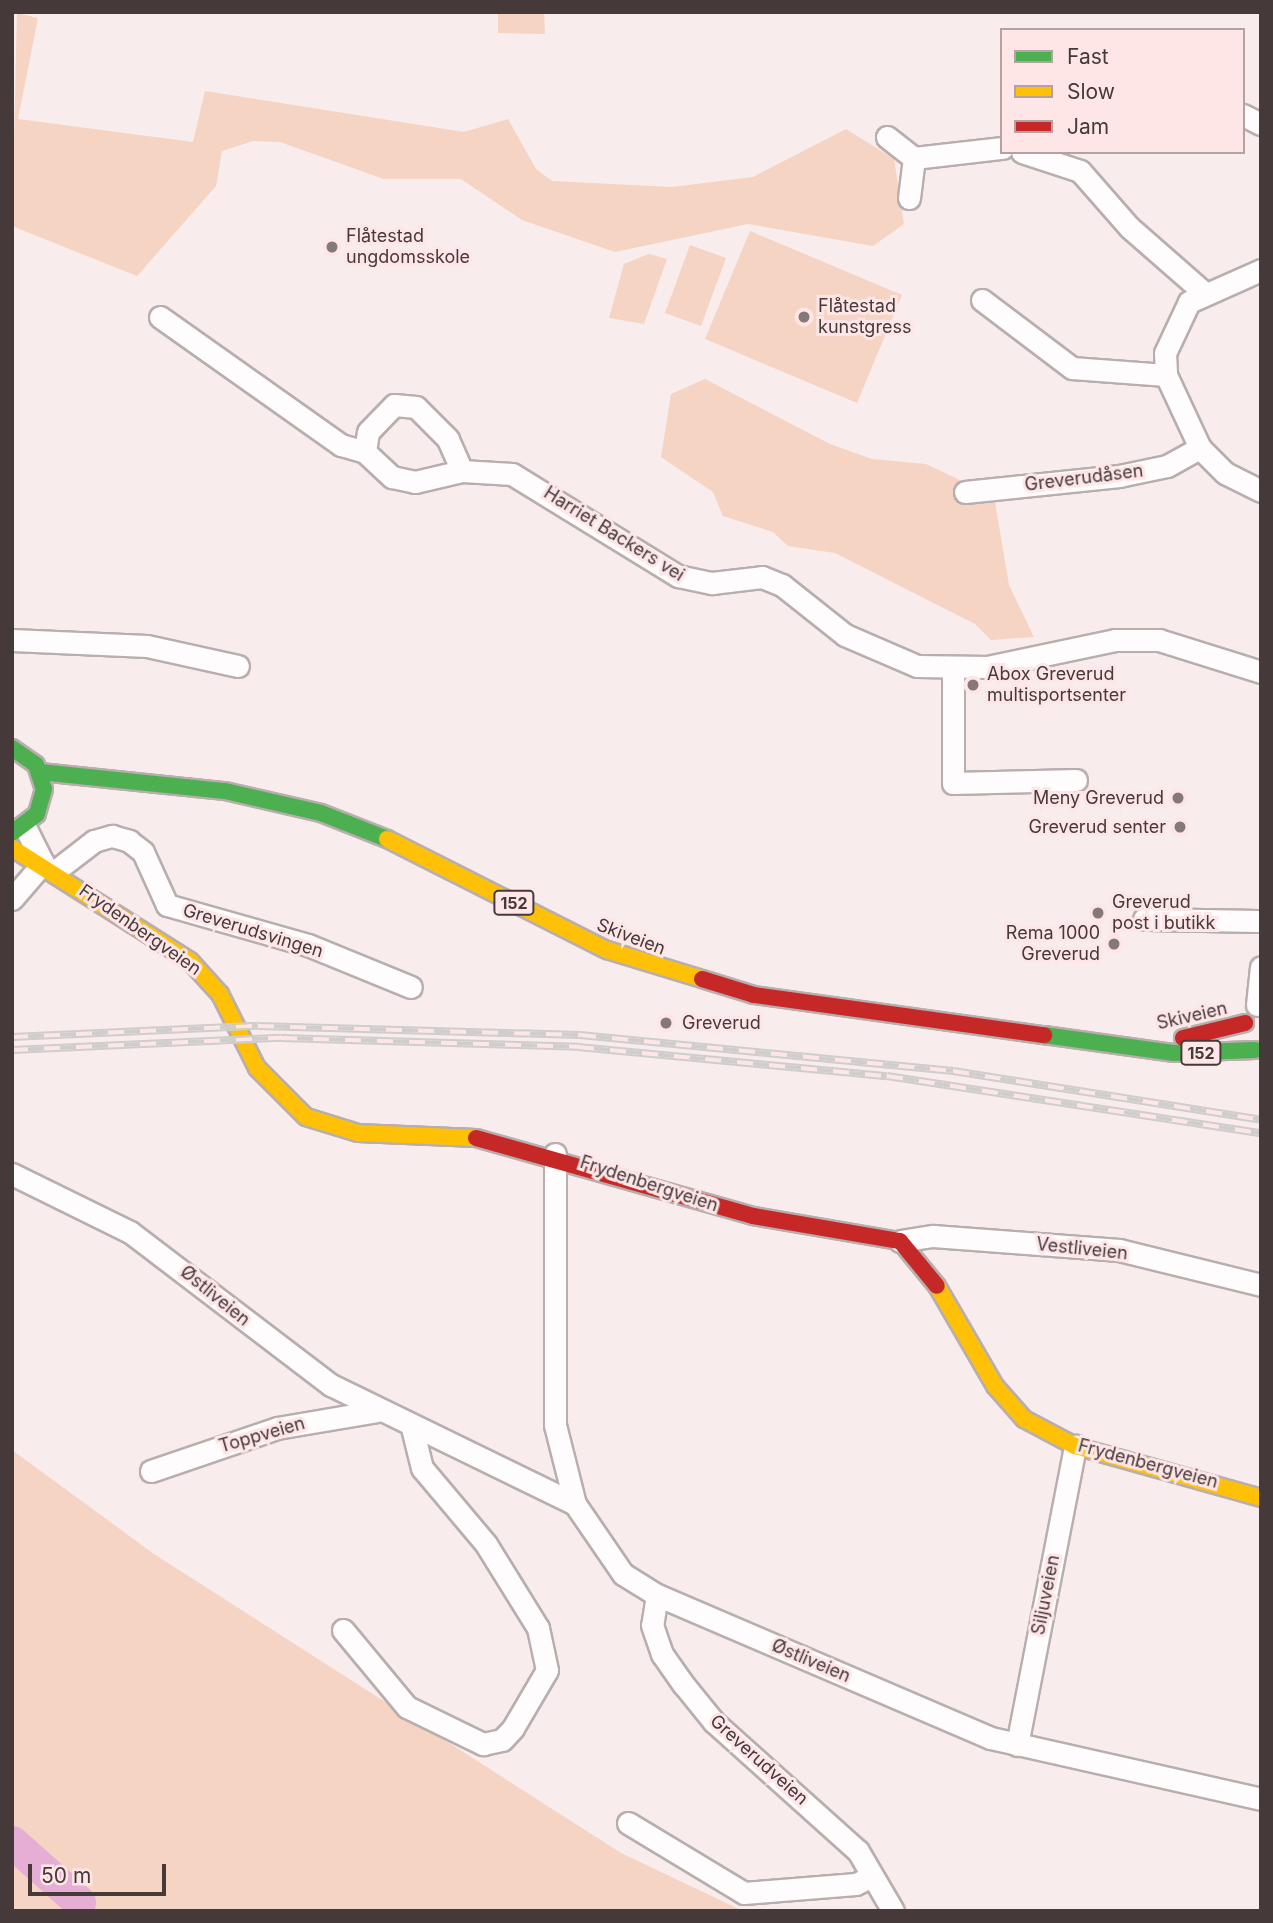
<!DOCTYPE html>
<meta charset="utf-8">
<style>
body{margin:0}
#map{position:relative;width:1273px;height:1923px;overflow:hidden;background:#f8ecec;font-family:Inter,sans-serif}
div>[style]{position:absolute}
.green>*{inset:0;background:#f5d4c3}
.river>*{height:33px;margin:-16.5px;padding:0 16.5px;transform-origin:16.5px;border-radius:16.5px;background:#e6aed5}
.roads{filter:drop-shadow(2px 0 #b9aeae) drop-shadow(-2px 0 #b9aeae) drop-shadow(0 2px #b9aeae) drop-shadow(0 -2px #b9aeae)}
.street>*{height:21px;margin:-10.5px;padding:0 10.5px;transform-origin:10.5px;border-radius:10.5px;background:#fefcfc}
.fast>*{height:16px;margin:-8px;padding:0 8px;transform-origin:8px;border-radius:8px;background:#4caf50}
.slow>*{height:16px;margin:-8px;padding:0 8px;transform-origin:8px;border-radius:8px;background:#ffc107}
.jam>*{height:16px;margin:-8px;padding:0 8px;transform-origin:8px;border-radius:8px;background:#c62828}
.rail>*{height:8px;margin-top:-4px;transform-origin:0;background:repeating-linear-gradient(90deg,#fee6e7 0 16px,#d0cdcd 0 32px);box-sizing:border-box;border-block:2px solid #d0cdcd}
.dots>*{width:19px;height:19px;translate:-50% -50%;box-sizing:border-box;border:4px solid #fee6e7;border-radius:50%}
span{translate:-50% -50%;white-space:nowrap;text-align:center;line-height:1.15;-webkit-text-stroke:6px #fee6e7;paint-order:stroke}
.shield-label span{padding:2px 5px;background:#fee6e7;border:2px solid;border-radius:5px;-webkit-text-stroke-width:0}
.shield-label{font-size:16px;color:#45393a;font-weight:700}
.poi-label{font-size:18px;color:#45393a}
.left{translate:0 -50%;text-align:left}
.right{translate:-100% -50%;text-align:right}
.street-label{font-size:18px;color:#45393a}
.frame{position:absolute;inset:0;border:14px solid #45393a;pointer-events:none}
.legend{position:absolute;left:1000px;top:28px;width:245px;height:126px;box-sizing:border-box;background:#fee6e7;border:2px solid #b4a1a2;margin:0;padding:9px 12px;list-style:none;font-size:21px;color:#45393a}
.legend li{display:flex;align-items:center;gap:14px;height:35px}
.legend b{width:35px;border:2px solid #b4a1a2}
.scale{position:absolute;left:28px;top:1864px;width:138px;height:32px;box-sizing:border-box;border:4px solid #45393a;border-top:0;padding-left:9px;font-size:21px;line-height:24px;white-space:nowrap;color:#45393a;-webkit-text-stroke:5px #fee6e7;paint-order:stroke}
</style>
<div id="map">
<div class="green">
<div style="clip-path:polygon(498px 12px,544px 12px,545px 34px,498px 33px)"></div>
<div style="clip-path:polygon(17px 13px,38px 18px,18px 119px,193px 142px,205px 91px,464px 132px,508px 119px,536px 169px,552px 181px,672px 187px,753px 177px,846px 129px,894px 159px,904px 224px,873px 246px,748px 224px,615px 252px,522px 220px,461px 179px,384px 179px,280px 142px,253px 141px,222px 151px,216px 186px,137px 276px,12px 226px)"></div>
<div style="clip-path:polygon(750px 231px,902px 295px,857px 403px,705px 339px)"></div>
<div style="clip-path:polygon(690px 245px,726px 258px,701px 326px,665px 313px)"></div>
<div style="clip-path:polygon(649px 254px,667px 259px,644px 324px,609px 318px,624px 264px)"></div>
<div style="clip-path:polygon(705px 379px,830px 444px,872px 459px,926px 464px,994px 496px,1009px 585px,1034px 637px,991px 640px,975px 624px,835px 553px,788px 546px,773px 532px,723px 516px,713px 492px,661px 457px,671px 394px)"></div>
<div style="clip-path:polygon(12px 1450px,154px 1554px,621px 1853px,743px 1911px,12px 1911px)"></div>
</div>
<div class="river">
<div style="left:12px;top:1842px;width:90px;rotate:41.8deg"></div>
</div>
<div class="roads">
<div class="street">
<div style="left:1243px;top:115px;width:20px;rotate:27deg"></div>
<div style="left:887px;top:137px;width:34px;rotate:38deg"></div>
<div style="left:1022px;top:152px;width:61px;rotate:18.1deg"></div>
<div style="left:1080px;top:171px;width:74px;rotate:48.8deg"></div>
<div style="left:1129px;top:227px;width:97px;rotate:41.2deg"></div>
<div style="left:914px;top:158px;width:89px;rotate:-6.5deg"></div>
<div style="left:909px;top:198px;width:40px;rotate:-82.9deg"></div>
<div style="left:1261px;top:270px;width:79px;rotate:156deg"></div>
<div style="left:1189px;top:302px;width:56px;rotate:115.2deg"></div>
<div style="left:1165px;top:353px;width:22px;rotate:87deg"></div>
<div style="left:1166px;top:375px;width:81px;rotate:65deg"></div>
<div style="left:1200px;top:448px;width:35px;rotate:45deg"></div>
<div style="left:1225px;top:473px;width:40px;rotate:26.6deg"></div>
<div style="left:982px;top:300px;width:113px;rotate:37.1deg"></div>
<div style="left:1072px;top:368px;width:94px;rotate:4.3deg"></div>
<div style="left:160px;top:317px;width:222px;rotate:35.3deg"></div>
<div style="left:341px;top:445px;width:25px;rotate:16deg"></div>
<div style="left:462px;top:471px;width:35px;rotate:-114deg"></div>
<div style="left:448px;top:439px;width:45px;rotate:-135deg"></div>
<div style="left:416px;top:407px;width:22px;rotate:-175deg"></div>
<div style="left:394px;top:405px;width:37px;rotate:134deg"></div>
<div style="left:368px;top:432px;width:20px;rotate:99deg"></div>
<div style="left:365px;top:452px;width:37px;rotate:43deg"></div>
<div style="left:392px;top:477px;width:24px;rotate:12deg"></div>
<div style="left:415px;top:482px;width:48px;rotate:-13.2deg"></div>
<div style="left:462px;top:471px;width:50px;rotate:3.4deg"></div>
<div style="left:512px;top:474px;width:195px;rotate:31.6deg"></div>
<div style="left:678px;top:576px;width:35px;rotate:12deg"></div>
<div style="left:712px;top:583px;width:50px;rotate:-6.8deg"></div>
<div style="left:762px;top:577px;width:22px;rotate:22deg"></div>
<div style="left:782px;top:585px;width:80px;rotate:38.4deg"></div>
<div style="left:845px;top:635px;width:78px;rotate:23.3deg"></div>
<div style="left:917px;top:666px;width:70px;rotate:0.8deg"></div>
<div style="left:987px;top:667px;width:131px;rotate:-11.9deg"></div>
<div style="left:1115px;top:640px;width:44px"></div>
<div style="left:1159px;top:640px;width:107px;rotate:17.4deg"></div>
<div style="left:965px;top:492px;width:155px;rotate:-5.9deg"></div>
<div style="left:1119px;top:476px;width:49px;rotate:-11.8deg"></div>
<div style="left:1167px;top:466px;width:38px;rotate:-29deg"></div>
<div style="left:12px;top:640px;width:135px;rotate:2.5deg"></div>
<div style="left:147px;top:646px;width:93px;rotate:12.4deg"></div>
<div style="left:953px;top:670px;width:113px;rotate:90deg"></div>
<div style="left:953px;top:783px;width:123px;rotate:-1.4deg"></div>
<div style="left:55px;top:871px;width:49px;rotate:-37.6deg"></div>
<div style="left:94px;top:841px;width:19px;rotate:-16deg"></div>
<div style="left:112px;top:836px;width:18px;rotate:16deg"></div>
<div style="left:129px;top:841px;width:18px;rotate:38deg"></div>
<div style="left:143px;top:852px;width:58px;rotate:65.6deg"></div>
<div style="left:167px;top:905px;width:147px;rotate:15.8deg"></div>
<div style="left:308px;top:945px;width:111px;rotate:22.2deg"></div>
<div style="left:12px;top:899px;width:48px;rotate:-49.3deg"></div>
<div style="left:43px;top:863px;width:40px;rotate:-116.6deg"></div>
<div style="left:1144px;top:919px;width:117px;rotate:1deg"></div>
<div style="left:1257px;top:1005px;width:38px;rotate:-84deg"></div>
<div style="left:555px;top:1154px;width:271px;rotate:90deg"></div>
<div style="left:555px;top:1425px;width:81px;rotate:75.8deg"></div>
<div style="left:575px;top:1504px;width:85px;rotate:55.6deg"></div>
<div style="left:623px;top:1574px;width:40px;rotate:32deg"></div>
<div style="left:657px;top:1595px;width:363px;rotate:23.2deg"></div>
<div style="left:991px;top:1738px;width:277px;rotate:12.7deg"></div>
<div style="left:12px;top:1174px;width:131px;rotate:26.2deg"></div>
<div style="left:130px;top:1232px;width:253px;rotate:37.3deg"></div>
<div style="left:331px;top:1385px;width:271px;rotate:26deg"></div>
<div style="left:900px;top:1241px;width:33px;rotate:-9deg"></div>
<div style="left:933px;top:1236px;width:187px;rotate:4.3deg"></div>
<div style="left:1119px;top:1250px;width:146px;rotate:13.8deg"></div>
<div style="left:151px;top:1471px;width:133px;rotate:-18.8deg"></div>
<div style="left:277px;top:1428px;width:101px;rotate:-9.6deg"></div>
<div style="left:657px;top:1595px;width:30px;rotate:99deg"></div>
<div style="left:652px;top:1625px;width:31px;rotate:71deg"></div>
<div style="left:662px;top:1654px;width:38px;rotate:55deg"></div>
<div style="left:684px;top:1685px;width:48px;rotate:51deg"></div>
<div style="left:714px;top:1722px;width:193px;rotate:41.9deg"></div>
<div style="left:858px;top:1851px;width:69px;rotate:59.7deg"></div>
<div style="left:343px;top:1630px;width:100px;rotate:50.3deg"></div>
<div style="left:407px;top:1707px;width:85px;rotate:26deg"></div>
<div style="left:483px;top:1744px;width:19px;rotate:-12deg"></div>
<div style="left:502px;top:1740px;width:16px;rotate:-47deg"></div>
<div style="left:513px;top:1728px;width:67px;rotate:-59.6deg"></div>
<div style="left:547px;top:1670px;width:43px;rotate:-102.1deg"></div>
<div style="left:538px;top:1628px;width:99px;rotate:-121.8deg"></div>
<div style="left:486px;top:1544px;width:99px;rotate:-130.1deg"></div>
<div style="left:422px;top:1468px;width:41px;rotate:-104deg"></div>
<div style="left:1017px;top:1745px;width:305px;rotate:-79deg"></div>
<div style="left:628px;top:1823px;width:135px;rotate:31.1deg"></div>
<div style="left:744px;top:1893px;width:112px;rotate:-4.6deg"></div>
<div style="left:856px;top:1884px;width:18px;rotate:-27deg"></div>
</div>
<div class="fast">
<div style="left:12px;top:748px;width:29px;rotate:35deg"></div>
<div style="left:36px;top:765px;width:25px;rotate:72deg"></div>
<div style="left:44px;top:789px;width:26px;rotate:106deg"></div>
<div style="left:37px;top:814px;width:31px;rotate:143deg"></div>
<div style="left:40px;top:772px;width:186px;rotate:5.9deg"></div>
<div style="left:225px;top:791px;width:98px;rotate:12.9deg"></div>
<div style="left:321px;top:813px;width:71px;rotate:21.5deg"></div>
<div style="left:1044px;top:1035px;width:130px;rotate:7.9deg"></div>
<div style="left:1173px;top:1053px;width:82px;rotate:-2.1deg"></div>
</div>
<div class="slow">
<div style="left:387px;top:839px;width:246px;rotate:26.8deg"></div>
<div style="left:607px;top:950px;width:99px;rotate:17deg"></div>
<div style="left:12px;top:848px;width:211px;rotate:32.4deg"></div>
<div style="left:190px;top:961px;width:45px;rotate:47.7deg"></div>
<div style="left:220px;top:994px;width:83px;rotate:63.4deg"></div>
<div style="left:257px;top:1068px;width:69px;rotate:45deg"></div>
<div style="left:306px;top:1117px;width:54px;rotate:17.1deg"></div>
<div style="left:358px;top:1133px;width:118px;rotate:2.4deg"></div>
<div style="left:937px;top:1286px;width:116px;rotate:59.9deg"></div>
<div style="left:995px;top:1386px;width:44px;rotate:48.7deg"></div>
<div style="left:1024px;top:1419px;width:58px;rotate:27.9deg"></div>
<div style="left:1075px;top:1446px;width:193px;rotate:15.6deg"></div>
</div>
<div class="jam">
<div style="left:702px;top:979px;width:54px;rotate:17.1deg"></div>
<div style="left:754px;top:995px;width:293px;rotate:7.9deg"></div>
<div style="left:1183px;top:1038px;width:64px;rotate:-13.6deg"></div>
<div style="left:476px;top:1138px;width:288px;rotate:15.7deg"></div>
<div style="left:753px;top:1216px;width:149px;rotate:9.7deg"></div>
<div style="left:900px;top:1241px;width:58px;rotate:50.6deg"></div>
</div>
</div>
<div class="rail">
<div style="left:12px;top:1037px;width:246px;rotate:-2.6deg"></div>
<div style="left:258px;top:1026px;width:322px;rotate:1.6deg"></div>
<div style="left:580px;top:1035px;width:375px;rotate:5.5deg"></div>
<div style="left:953px;top:1071px;width:312px;rotate:9deg"></div>
<div style="left:12px;top:1050px;width:269px;rotate:-2.6deg"></div>
<div style="left:281px;top:1038px;width:297px;rotate:1.7deg"></div>
<div style="left:578px;top:1047px;width:310px;rotate:5.4deg"></div>
<div style="left:887px;top:1076px;width:378px;rotate:8.7deg"></div>
</div>
<div class="dots">
<div style="left:332px;top:247px;background:#847878"></div>
<div style="left:804px;top:317px;background:#847878"></div>
<div style="left:973px;top:685px;background:#847878"></div>
<div style="left:1178px;top:798px;background:#847878"></div>
<div style="left:1180px;top:827px;background:#847878"></div>
<div style="left:1098px;top:913px;background:#847878"></div>
<div style="left:1114px;top:944px;background:#847878"></div>
<div style="left:666px;top:1023px;background:#847878"></div>
</div>
<div class="shield-label">
<span style="left:514px;top:903px">152</span>
<span style="left:1201px;top:1053px">152</span>
</div>
<div class="poi-label">
<span class="left" style="left:346px;top:247px">Flåtestad<br>ungdomsskole</span>
<span class="left" style="left:818px;top:317px">Flåtestad<br>kunstgress</span>
<span class="left" style="left:987px;top:685px">Abox Greverud<br>multisportsenter</span>
<span class="right" style="left:1164px;top:798px">Meny Greverud</span>
<span class="right" style="left:1166px;top:827px">Greverud senter</span>
<span class="left" style="left:1112px;top:913px">Greverud<br>post i butikk</span>
<span class="right" style="left:1100px;top:944px">Rema 1000<br>Greverud</span>
<span class="left" style="left:682px;top:1023px">Greverud</span>
</div>
<div class="street-label">
<span style="left:1084px;top:478px;rotate:-7deg">Greverudåsen</span>
<span style="left:614px;top:534px;rotate:32deg">Harriet Backers vei</span>
<span style="left:140px;top:930px;rotate:35deg">Frydenbergveien</span>
<span style="left:253px;top:931px;rotate:17deg">Greverudsvingen</span>
<span style="left:631px;top:937px;rotate:21deg">Skiveien</span>
<span style="left:1192px;top:1016px;rotate:-13deg">Skiveien</span>
<span style="left:649px;top:1184px;rotate:18deg">Frydenbergveien</span>
<span style="left:1082px;top:1249px;rotate:6deg">Vestliveien</span>
<span style="left:215px;top:1296px;rotate:39deg">Østliveien</span>
<span style="left:262px;top:1435px;rotate:-16deg">Toppveien</span>
<span style="left:1148px;top:1464px;rotate:15deg">Frydenbergveien</span>
<span style="left:1046px;top:1595px;rotate:-79deg">Siljuveien</span>
<span style="left:811px;top:1661px;rotate:23deg">Østliveien</span>
<span style="left:759px;top:1760px;rotate:42deg">Greverudveien</span>
</div>
<div class="frame"></div>
<ul class="legend">
<li><b style="height:9px;background:#4caf50"></b>Fast</li>
<li><b style="height:9px;background:#ffc107"></b>Slow</li>
<li><b style="height:9px;background:#c62828"></b>Jam</li>
</ul>
<div class="scale">50 m</div>
</div>
